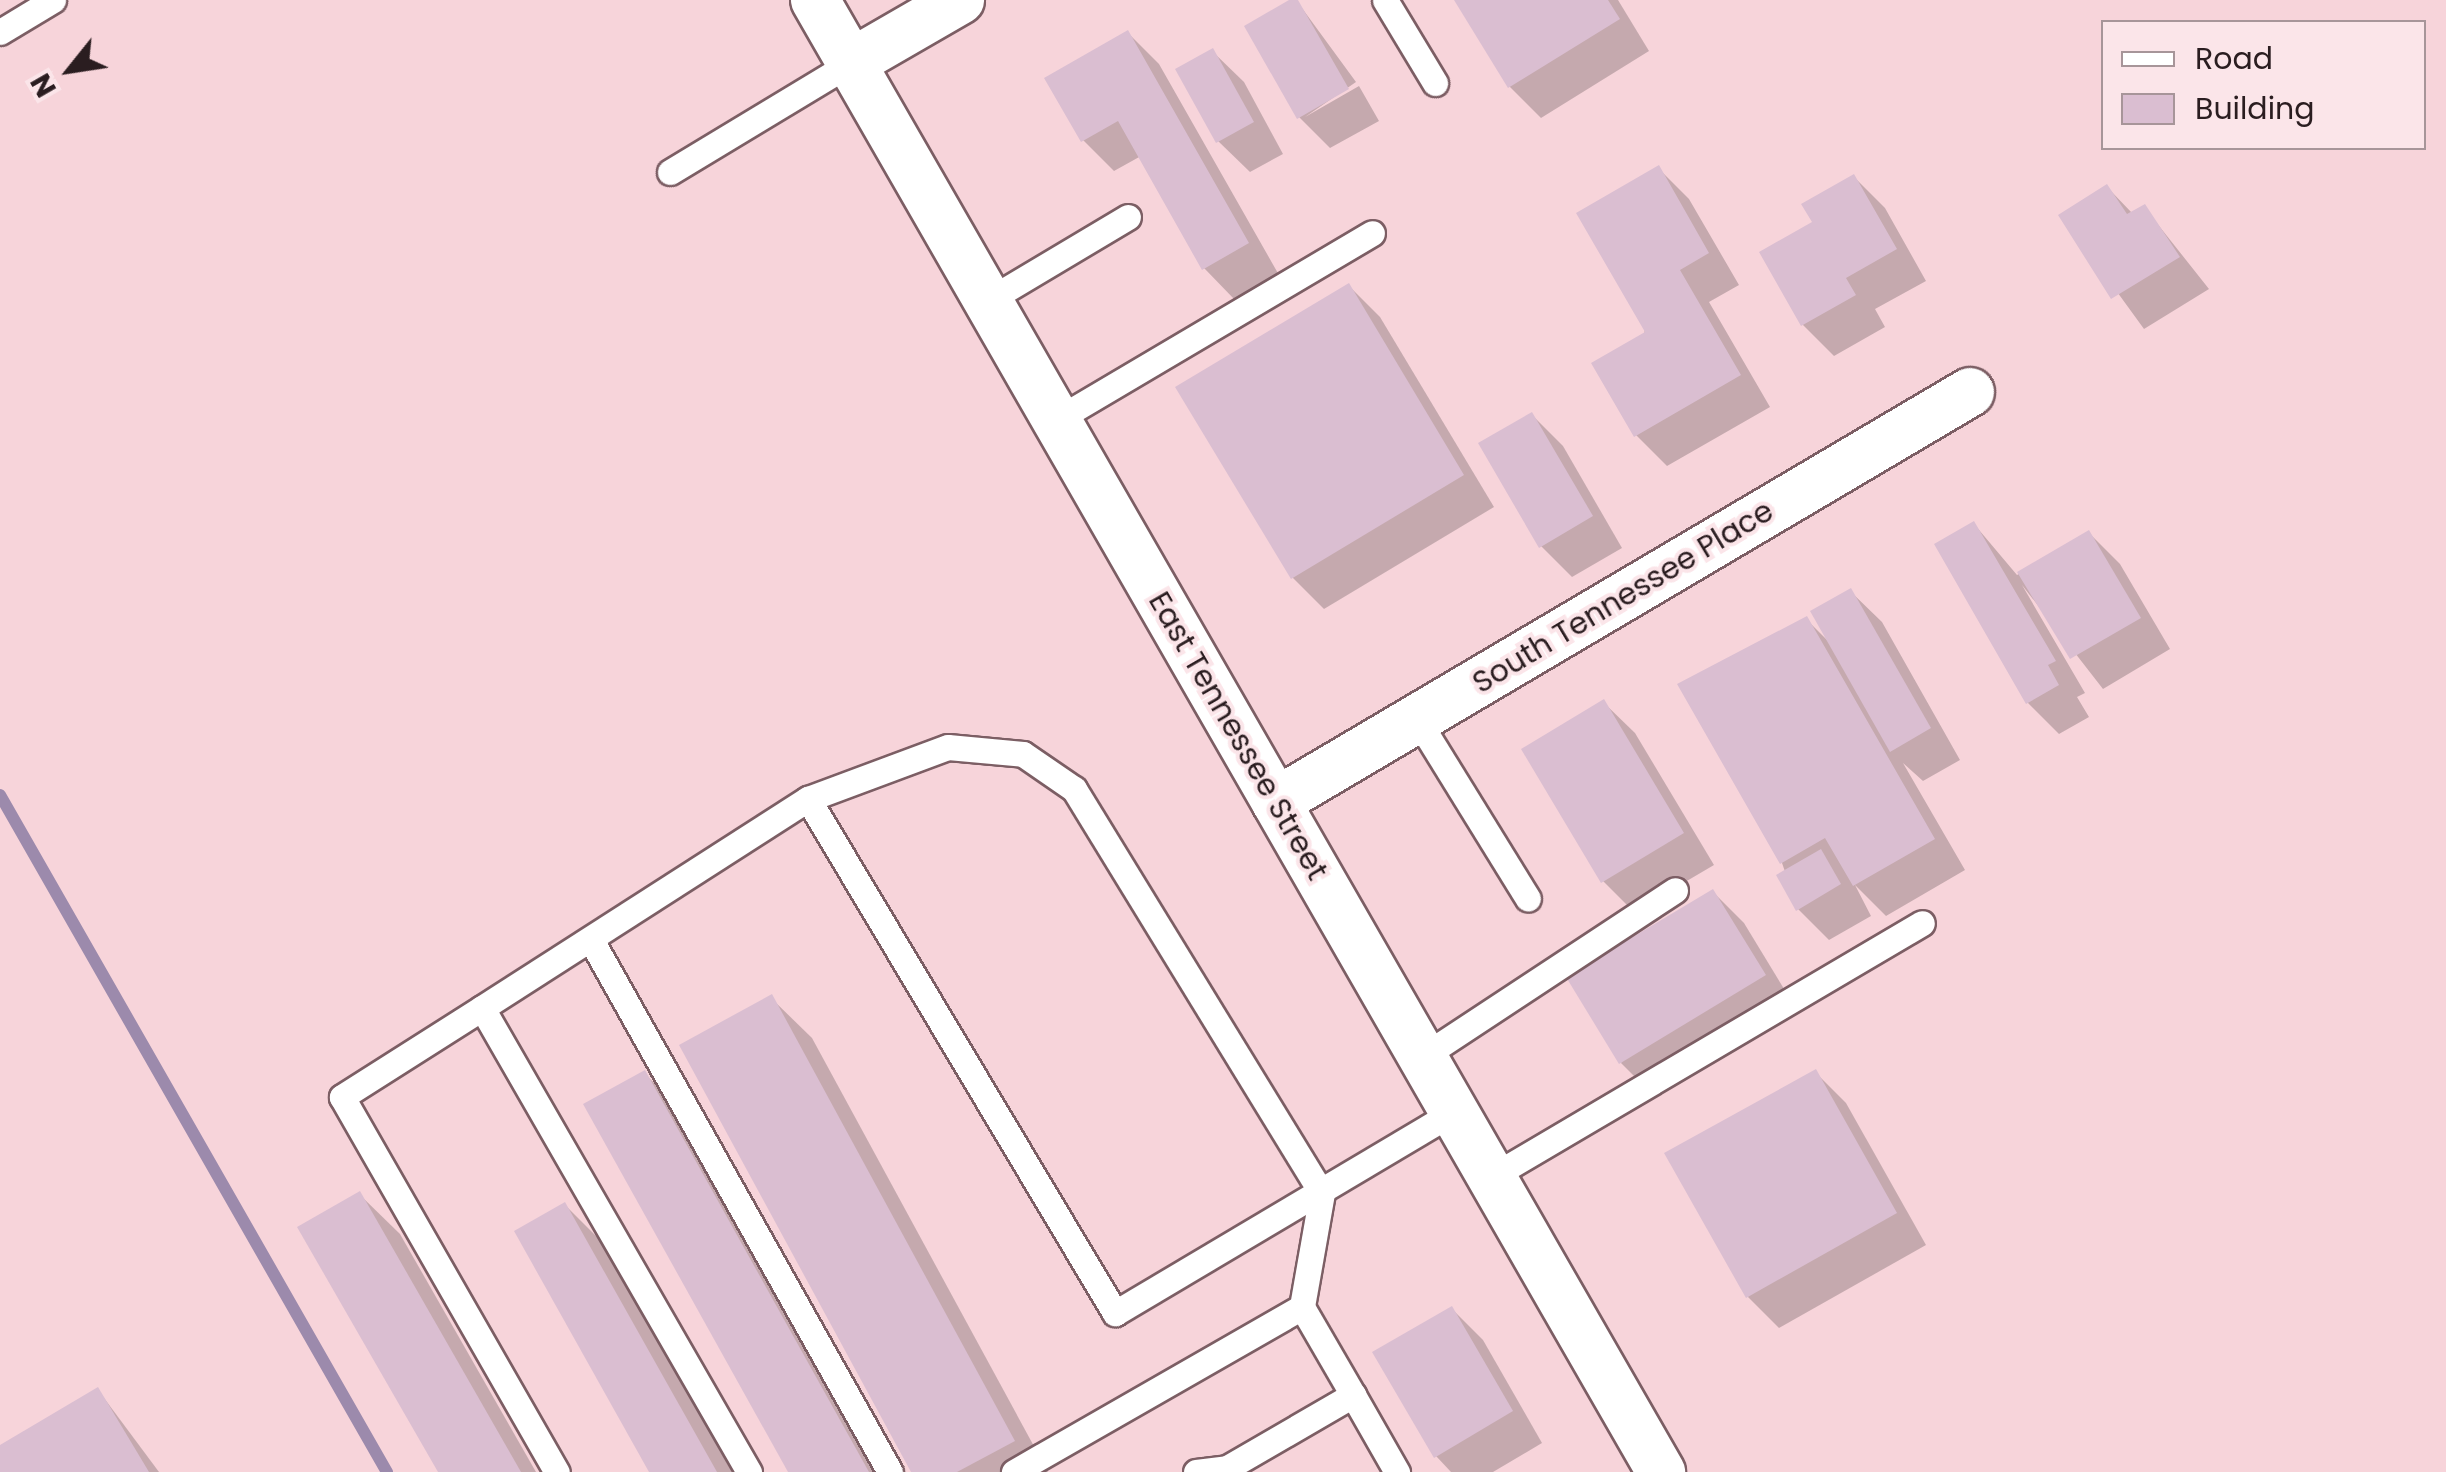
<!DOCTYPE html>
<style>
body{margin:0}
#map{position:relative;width:2446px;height:1472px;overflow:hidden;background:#f7d4da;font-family:Poppins,sans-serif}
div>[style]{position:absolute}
.shadow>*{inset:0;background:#0003}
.stream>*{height:12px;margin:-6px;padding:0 6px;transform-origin:6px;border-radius:6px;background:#9c8aac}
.building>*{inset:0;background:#dabed1}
.roads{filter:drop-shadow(2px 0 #7c5e64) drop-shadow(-2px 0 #7c5e64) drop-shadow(0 2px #7c5e64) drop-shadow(0 -2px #7c5e64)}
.service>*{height:25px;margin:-12.5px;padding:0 12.5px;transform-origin:12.5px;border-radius:12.5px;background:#fff}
.minor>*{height:48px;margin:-24px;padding:0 24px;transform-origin:24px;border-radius:24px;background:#fff}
span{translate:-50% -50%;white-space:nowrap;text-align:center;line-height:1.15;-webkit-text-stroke:8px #fbe5e9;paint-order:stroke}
.street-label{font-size:30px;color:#2a1d20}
.legend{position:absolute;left:2101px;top:20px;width:325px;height:130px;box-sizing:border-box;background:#fbe5e9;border:2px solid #a79599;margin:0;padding:12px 18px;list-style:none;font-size:30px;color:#2a1d20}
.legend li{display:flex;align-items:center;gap:20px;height:50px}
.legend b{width:50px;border:2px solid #a79599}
.north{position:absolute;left:20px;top:20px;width:100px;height:100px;-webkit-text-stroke:8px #fbe5e9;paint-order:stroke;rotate:240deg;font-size:28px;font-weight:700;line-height:40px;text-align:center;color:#2a1d20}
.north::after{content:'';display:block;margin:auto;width:35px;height:45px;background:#2a1d20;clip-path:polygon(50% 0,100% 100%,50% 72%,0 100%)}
</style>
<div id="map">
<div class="shadow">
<div style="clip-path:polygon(1296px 0,1356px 82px,1305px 117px,1359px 86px,1379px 121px,1330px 148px,1299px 117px)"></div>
<div style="clip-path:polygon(1457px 0,1618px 0,1649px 51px,1541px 118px,1510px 87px)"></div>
<div style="clip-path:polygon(1128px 33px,1159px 64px,1279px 275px,1235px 300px,1204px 268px,1141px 156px,1114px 171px,1083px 140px)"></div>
<div style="clip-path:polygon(1212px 51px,1244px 82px,1283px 154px,1250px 172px,1218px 141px)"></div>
<div style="clip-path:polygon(1658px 168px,1689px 199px,1739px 285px,1709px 302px,1770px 407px,1667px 466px,1636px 435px)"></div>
<div style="clip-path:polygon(1854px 177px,1885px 208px,1926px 281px,1875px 309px,1885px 327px,1834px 356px,1803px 325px,1815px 223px)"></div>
<div style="clip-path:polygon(2107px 187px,2133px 214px,2144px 207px,2209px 289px,2144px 329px,2062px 216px)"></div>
<div style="clip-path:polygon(1349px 286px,1380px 317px,1494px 507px,1324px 609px,1293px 578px,1179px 388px)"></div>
<div style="clip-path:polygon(1532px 415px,1563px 446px,1622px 548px,1572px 577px,1541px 546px)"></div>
<div style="clip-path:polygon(1974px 524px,2017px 575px,2089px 533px,2120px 564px,2170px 649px,2103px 689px,2022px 585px,2085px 693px,2077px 697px,2089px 717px,2059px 734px,2028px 703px,1937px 545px)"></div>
<div style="clip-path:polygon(1850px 591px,1882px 622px,1960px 760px,1923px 781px,1903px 763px,1965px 870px,1886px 916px,1855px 885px,1871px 916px,1829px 940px,1798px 909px,1782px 863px,1806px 619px,1827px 640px)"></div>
<div style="clip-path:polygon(1603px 702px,1635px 733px,1714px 865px,1634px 912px,1603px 881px)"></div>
<div style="clip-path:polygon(1713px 892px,1744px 923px,1795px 1007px,1652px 1094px,1621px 1063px)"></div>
<div style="clip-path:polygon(771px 998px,812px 1038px,1048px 1472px,914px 1472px)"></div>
<div style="clip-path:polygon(1815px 1072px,1846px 1103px,1926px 1245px,1779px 1328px,1748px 1297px)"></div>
<div style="clip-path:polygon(644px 1073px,685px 1113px,885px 1472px,791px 1472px)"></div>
<div style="clip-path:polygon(359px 1194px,400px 1234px,536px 1472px,441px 1472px)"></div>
<div style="clip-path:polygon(565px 1205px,605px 1245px,732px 1472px,652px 1472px)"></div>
<div style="clip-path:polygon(1452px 1309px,1483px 1340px,1542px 1443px,1493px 1472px,1451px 1472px,1436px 1456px)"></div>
<div style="clip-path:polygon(98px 1390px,159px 1472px,0 1472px,0 1448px)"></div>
</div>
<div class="stream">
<div style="left:0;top:795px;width:780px;rotate:60.25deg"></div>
</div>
<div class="building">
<div style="clip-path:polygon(1289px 0,1298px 0,1349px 89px,1297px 119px,1244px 26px)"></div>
<div style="clip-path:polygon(1454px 0,1608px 0,1620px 19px,1508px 88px)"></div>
<div style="clip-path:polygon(1128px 30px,1249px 243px,1202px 270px,1118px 121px,1081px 142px,1044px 78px)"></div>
<div style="clip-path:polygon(1213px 48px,1254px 122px,1216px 143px,1175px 69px)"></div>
<div style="clip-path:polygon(1659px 165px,1709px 253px,1680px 270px,1741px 375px,1634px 437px,1591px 363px,1645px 332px,1576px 213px)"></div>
<div style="clip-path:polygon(1854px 174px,1897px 249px,1846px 278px,1856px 295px,1801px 326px,1759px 252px,1812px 222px,1801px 204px)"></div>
<div style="clip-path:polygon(2107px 184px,2127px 214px,2145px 204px,2180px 257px,2111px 299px,2058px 215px)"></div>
<div style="clip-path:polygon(1349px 283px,1464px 475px,1291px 579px,1175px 387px)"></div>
<div style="clip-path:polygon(1532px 412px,1593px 516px,1539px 548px,1478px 443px)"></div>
<div style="clip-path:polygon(1974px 521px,2056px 661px,2048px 665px,2059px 685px,2026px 704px,1934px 544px)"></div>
<div style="clip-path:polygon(2089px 530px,2141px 618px,2070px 659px,2017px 572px)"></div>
<div style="clip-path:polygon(1851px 588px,1931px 728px,1890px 752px,1810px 611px)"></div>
<div style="clip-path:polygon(1807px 616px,1935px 839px,1853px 886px,1825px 838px,1780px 864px,1677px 684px)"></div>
<div style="clip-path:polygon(1604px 699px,1684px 833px,1601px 883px,1521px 749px)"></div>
<div style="clip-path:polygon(1821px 849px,1841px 884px,1796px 911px,1776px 875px)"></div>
<div style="clip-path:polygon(1713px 889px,1766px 975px,1619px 1064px,1566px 977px)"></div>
<div style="clip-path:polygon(772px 994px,1015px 1441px,957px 1472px,911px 1472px,679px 1045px)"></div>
<div style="clip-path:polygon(1816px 1069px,1897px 1213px,1746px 1298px,1664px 1153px)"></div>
<div style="clip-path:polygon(645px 1070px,869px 1472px,788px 1472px,583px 1104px)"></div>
<div style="clip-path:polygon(360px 1191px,521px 1472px,438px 1472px,297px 1227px)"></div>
<div style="clip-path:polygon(565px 1202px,717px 1472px,649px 1472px,514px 1231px)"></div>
<div style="clip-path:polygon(1452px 1306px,1513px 1411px,1434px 1458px,1372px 1352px)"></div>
<div style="clip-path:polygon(98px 1387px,149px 1472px,0 1472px,0 1445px)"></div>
</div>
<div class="roads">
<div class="service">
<div style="left:1385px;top:0;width:97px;rotate:58.9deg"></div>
<div style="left:0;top:32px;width:62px;rotate:-31.1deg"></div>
<div style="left:670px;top:172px;width:211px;rotate:-31.1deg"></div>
<div style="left:987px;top:301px;width:164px;rotate:-30.8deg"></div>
<div style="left:1056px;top:420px;width:367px;rotate:-30.6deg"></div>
<div style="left:1417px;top:719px;width:211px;rotate:58.3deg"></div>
<div style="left:808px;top:799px;width:599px;rotate:59.15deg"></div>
<div style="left:1115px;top:1313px;width:394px;rotate:-30.7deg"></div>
<div style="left:591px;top:940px;width:610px;rotate:60.66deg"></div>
<div style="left:482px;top:1008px;width:166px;rotate:147.6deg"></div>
<div style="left:342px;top:1097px;width:432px;rotate:60.2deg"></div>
<div style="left:1422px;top:1057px;width:303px;rotate:-33.4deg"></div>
<div style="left:1491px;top:1177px;width:500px;rotate:-30.51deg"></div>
<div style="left:1302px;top:1307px;width:102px;rotate:59.9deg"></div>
<div style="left:749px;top:1472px;width:535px;rotate:-119.92deg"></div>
<div style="left:482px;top:1008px;width:387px;rotate:-32.7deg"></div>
<div style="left:808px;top:799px;width:149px;rotate:-20.4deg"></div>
<div style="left:948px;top:747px;width:75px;rotate:5.3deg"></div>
<div style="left:1023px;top:754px;width:62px;rotate:34.5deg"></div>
<div style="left:1074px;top:789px;width:474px;rotate:58.5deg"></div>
<div style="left:1322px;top:1193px;width:116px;rotate:100deg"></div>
<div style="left:1302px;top:1307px;width:332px;rotate:150.2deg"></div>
<div style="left:1196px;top:1472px;width:31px;rotate:-7deg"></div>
<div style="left:1227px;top:1468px;width:146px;rotate:-30.1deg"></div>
<div style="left:1353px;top:1395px;width:89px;rotate:60.3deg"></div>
</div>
<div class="minor">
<div style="left:815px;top:0;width:1698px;rotate:60.11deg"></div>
<div style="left:851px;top:63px;width:126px;rotate:-30deg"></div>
<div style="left:1276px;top:802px;width:806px;rotate:-30.57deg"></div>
</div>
</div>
<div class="street-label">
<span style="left:1623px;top:597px;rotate:-31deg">South Tennessee Place</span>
<span style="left:1238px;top:736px;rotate:60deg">East Tennessee Street</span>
</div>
<ul class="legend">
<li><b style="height:12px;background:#fff"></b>Road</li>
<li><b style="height:28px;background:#dabed1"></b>Building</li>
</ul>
<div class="north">N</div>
</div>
